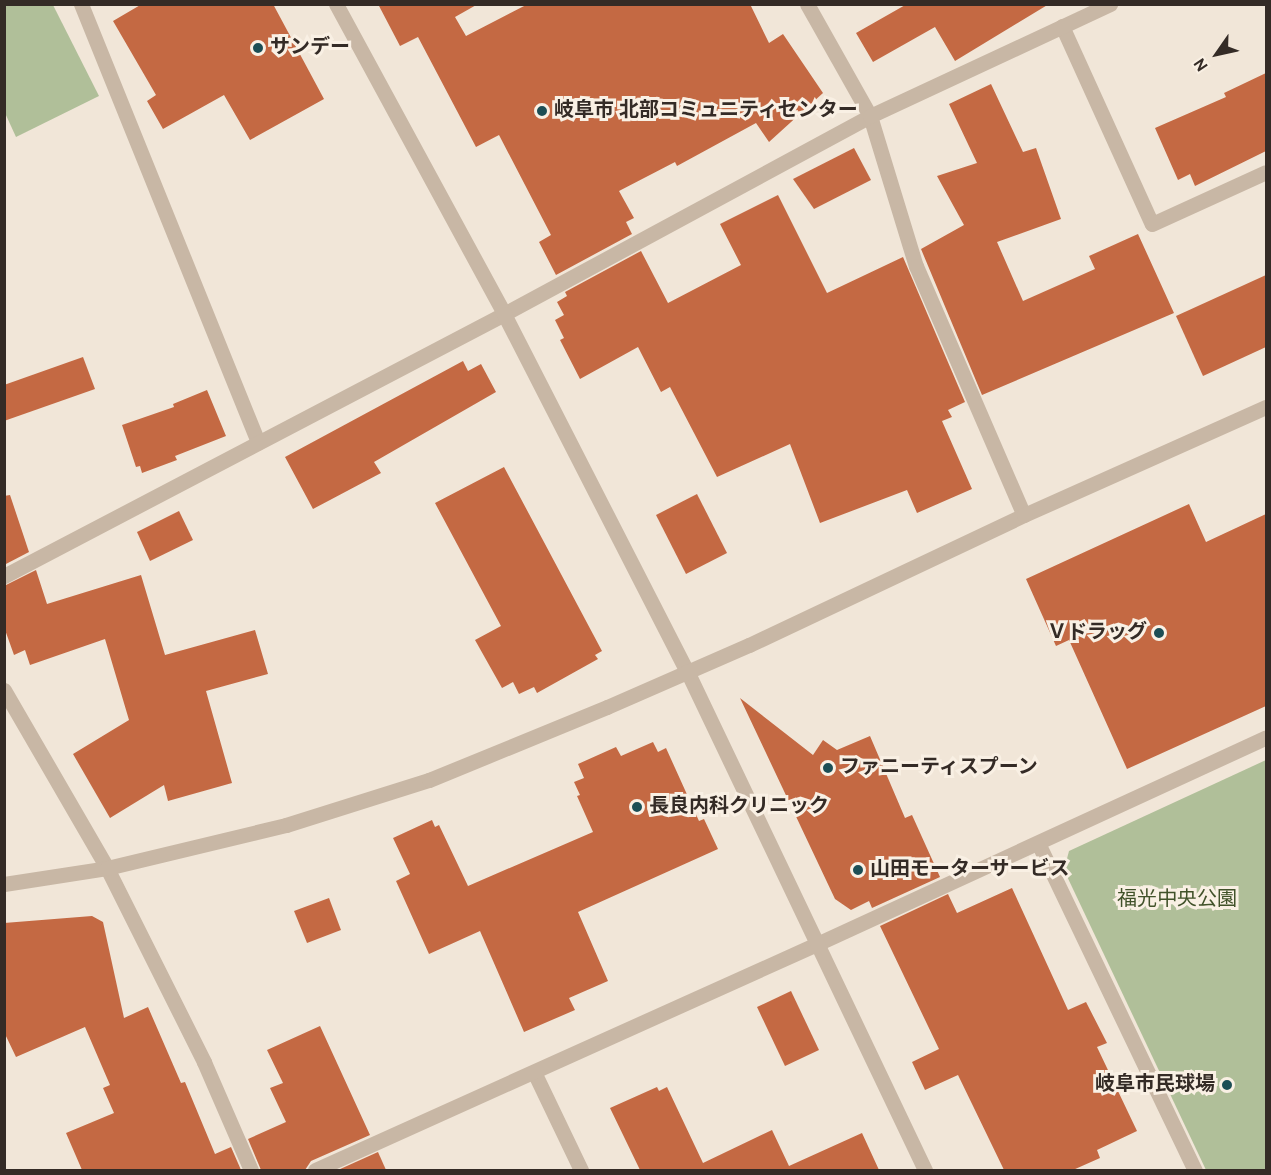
<!DOCTYPE html>
<meta charset="utf-8">
<style>
body{margin:0}
#map{position:relative;width:1271px;height:1175px;overflow:hidden;background:#f1e6d8;font-family:Overpass,"Noto Sans JP",sans-serif}
div>[style]{position:absolute}
.green>*{inset:0;background:#b0bf99}
.building>*{inset:0;background:#c46943}
.minor>*{height:15px;margin:-7.5px;padding:0 7.5px;transform-origin:7.5px;border-radius:7.5px;background:#c8b7a5}
.tertiary>*{height:15px;margin:-7.5px;padding:0 7.5px;transform-origin:7.5px;border-radius:7.5px;background:#c8b7a5}
.dots>*{width:16px;height:16px;translate:-50% -50%;box-sizing:border-box;border:3px solid #f9f0e4;border-radius:50%}
span{translate:-50% -50%;white-space:nowrap;text-align:center;line-height:1.15;-webkit-text-stroke:6px #f9f0e4;paint-order:stroke}
.poi-label{font-size:20px;color:#342b26;font-weight:700}
.left{translate:0 -50%;text-align:left}
.right{translate:-100% -50%;text-align:right}
.park-label{font-size:20px;color:#41522a}
.frame{position:absolute;inset:0;border:6px solid #342b26;pointer-events:none}
.north{position:absolute;left:1187px;top:24px;width:60px;height:60px;-webkit-text-stroke:4px #f9f0e4;paint-order:stroke;rotate:236deg;font-size:16px;font-weight:700;line-height:24px;text-align:center;color:#342b26}
.north::after{content:'';display:block;margin:auto;width:21px;height:27px;background:#342b26;clip-path:polygon(50% 0,100% 100%,50% 72%,0 100%)}
</style>
<div id="map">
<div class="green">
<div style="clip-path:polygon(5px 4px,53px 5px,99px 96px,16px 137px,5px 113px)"></div>
<div style="clip-path:polygon(1266px 760px,1266px 1170px,1206px 1170px,1064px 870px,1069px 851px)"></div>
</div>
<div class="building">
<div style="clip-path:polygon(142px 4px,273px 4px,324px 99px,250px 140px,224px 95px,163px 129px,147px 101px,156px 95px,113px 21px)"></div>
<div style="clip-path:polygon(378px 4px,478px 4px,455px 17px,466px 36px,528px 4px,750px 4px,769px 43px,783px 34px,823px 93px,769px 142px,756px 123px,677px 166px,675px 162px,619px 191px,634px 218px,626px 222px,632px 234px,556px 275px,539px 242px,551px 235px,499px 135px,476px 147px,418px 37px,400px 46px)"></div>
<div style="clip-path:polygon(907px 4px,1049px 4px,955px 61px,935px 27px,873px 62px,856px 33px)"></div>
<div style="clip-path:polygon(1266px 73px,1266px 151px,1195px 186px,1190px 174px,1178px 180px,1155px 128px,1226px 97px,1224px 93px)"></div>
<div style="clip-path:polygon(991px 84px,1023px 152px,1036px 148px,1061px 219px,997px 242px,1023px 301px,1095px 269px,1089px 256px,1138px 234px,1174px 313px,982px 395px,921px 249px,964px 225px,937px 176px,977px 163px,949px 104px)"></div>
<div style="clip-path:polygon(854px 148px,871px 180px,814px 209px,793px 179px)"></div>
<div style="clip-path:polygon(778px 195px,827px 293px,903px 257px,965px 402px,948px 410px,952px 417px,942px 421px,972px 489px,917px 513px,907px 490px,820px 523px,790px 444px,717px 477px,670px 387px,661px 392px,638px 347px,580px 379px,560px 340px,564px 338px,555px 320px,564px 315px,557px 302px,567px 296px,565px 292px,641px 251px,668px 303px,741px 265px,720px 224px)"></div>
<div style="clip-path:polygon(1266px 275px,1266px 347px,1203px 376px,1176px 316px)"></div>
<div style="clip-path:polygon(83px 357px,95px 389px,4px 421px,4px 385px)"></div>
<div style="clip-path:polygon(463px 361px,468px 371px,481px 364px,496px 392px,374px 462px,381px 473px,313px 509px,285px 457px)"></div>
<div style="clip-path:polygon(207px 390px,226px 436px,175px 456px,177px 460px,142px 473px,140px 466px,136px 467px,122px 425px,174px 407px,173px 404px)"></div>
<div style="clip-path:polygon(504px 467px,602px 651px,595px 655px,598px 659px,537px 693px,534px 687px,519px 694px,513px 682px,502px 688px,475px 640px,501px 626px,435px 503px)"></div>
<div style="clip-path:polygon(697px 494px,727px 553px,686px 574px,656px 515px)"></div>
<div style="clip-path:polygon(10px 495px,29px 552px,4px 565px,4px 496px)"></div>
<div style="clip-path:polygon(1189px 504px,1206px 542px,1266px 514px,1266px 706px,1127px 769px,1069px 640px,1056px 646px,1026px 579px)"></div>
<div style="clip-path:polygon(179px 511px,193px 540px,150px 561px,137px 532px)"></div>
<div style="clip-path:polygon(36px 570px,47px 604px,141px 575px,165px 655px,255px 630px,268px 674px,206px 691px,232px 783px,168px 801px,164px 785px,110px 818px,73px 754px,129px 720px,105px 639px,30px 665px,25px 650px,14px 655px,4px 627px,4px 586px)"></div>
<div style="clip-path:polygon(740px 698px,813px 755px,823px 740px,837px 750px,870px 736px,905px 818px,912px 815px,940px 877px,872px 908px,869px 901px,851px 910px,835px 899px)"></div>
<div style="clip-path:polygon(653px 742px,658px 752px,666px 748px,699px 821px,704px 819px,718px 849px,578px 912px,608px 981px,569px 998px,575px 1010px,524px 1032px,480px 931px,429px 954px,396px 881px,410px 874px,393px 838px,432px 820px,435px 827px,439px 825px,468px 886px,593px 832px,577px 796px,580px 795px,574px 782px,584px 778px,578px 764px,616px 747px,621px 756px)"></div>
<div style="clip-path:polygon(1012px 888px,1068px 1010px,1086px 1002px,1107px 1043px,1097px 1047px,1137px 1131px,1097px 1150px,1100px 1158px,1073px 1170px,1004px 1170px,958px 1075px,925px 1090px,912px 1062px,939px 1049px,880px 926px,948px 894px,957px 913px)"></div>
<div style="clip-path:polygon(329px 898px,341px 930px,307px 943px,294px 911px)"></div>
<div style="clip-path:polygon(92px 916px,103px 922px,124px 1018px,148px 1007px,181px 1083px,185px 1082px,215px 1154px,231px 1147px,241px 1170px,82px 1170px,66px 1133px,114px 1113px,103px 1088px,110px 1085px,85px 1027px,16px 1057px,4px 1032px,4px 923px)"></div>
<div style="clip-path:polygon(791px 991px,819px 1050px,785px 1066px,757px 1007px)"></div>
<div style="clip-path:polygon(320px 1026px,370px 1135px,311px 1161px,305px 1170px,261px 1170px,248px 1139px,286px 1122px,270px 1088px,283px 1083px,267px 1050px)"></div>
<div style="clip-path:polygon(657px 1087px,659px 1091px,667px 1087px,703px 1163px,772px 1130px,789px 1166px,862px 1133px,879px 1170px,640px 1170px,610px 1108px)"></div>
<div style="clip-path:polygon(378px 1152px,386px 1170px,338px 1170px)"></div>
</div>
<div class="minor">
<div style="left:81px;top:4px;width:473px;rotate:68deg"></div>
<div style="left:807px;top:4px;width:129px;rotate:60.6deg"></div>
<div style="left:870px;top:116px;width:157px;rotate:73deg"></div>
<div style="left:916px;top:266px;width:271px;rotate:66.6deg"></div>
<div style="left:1062px;top:26px;width:217px;rotate:65.6deg"></div>
<div style="left:1152px;top:224px;width:125px;rotate:-24.5deg"></div>
<div style="left:4px;top:576px;width:564px;rotate:-27.65deg"></div>
<div style="left:504px;top:314px;width:416px;rotate:-28.4deg"></div>
<div style="left:870px;top:116px;width:265px;rotate:-25deg"></div>
<div style="left:4px;top:690px;width:206px;rotate:59.9deg"></div>
<div style="left:107px;top:868px;width:217px;rotate:63.4deg"></div>
<div style="left:204px;top:1062px;width:118px;rotate:66.5deg"></div>
<div style="left:1038px;top:843px;width:363px;rotate:64.4deg"></div>
<div style="left:534px;top:1072px;width:109px;rotate:64.4deg"></div>
<div style="left:315px;top:1170px;width:553px;rotate:-24.25deg"></div>
<div style="left:819px;top:943px;width:492px;rotate:-24.7deg"></div>
</div>
<div class="tertiary">
<div style="left:336px;top:4px;width:353px;rotate:61.5deg"></div>
<div style="left:504px;top:314px;width:401px;rotate:62.9deg"></div>
<div style="left:687px;top:671px;width:553px;rotate:64.5deg"></div>
<div style="left:4px;top:884px;width:104px;rotate:-8.8deg"></div>
<div style="left:107px;top:868px;width:184px;rotate:-13.5deg"></div>
<div style="left:286px;top:825px;width:150px;rotate:-17.5deg"></div>
<div style="left:429px;top:780px;width:192px;rotate:-22.3deg"></div>
<div style="left:607px;top:707px;width:155px;rotate:-23.6deg"></div>
<div style="left:749px;top:645px;width:304px;rotate:-25.3deg"></div>
<div style="left:1024px;top:515px;width:265px;rotate:-24.1deg"></div>
</div>
<div class="dots">
<div style="left:258px;top:48px;background:#1c4e55"></div>
<div style="left:542px;top:111px;background:#1c4e55"></div>
<div style="left:1159px;top:633px;background:#1c4e55"></div>
<div style="left:828px;top:768px;background:#1c4e55"></div>
<div style="left:637px;top:807px;background:#1c4e55"></div>
<div style="left:858px;top:870px;background:#1c4e55"></div>
<div style="left:1227px;top:1085px;background:#1c4e55"></div>
</div>
<div class="poi-label">
<span class="left" style="left:270px;top:48px">サンデー</span>
<span class="left" style="left:554px;top:111px">岐阜市 北部コミュニティセンター</span>
<span class="right" style="left:1147px;top:633px">Ｖドラッグ</span>
<span class="left" style="left:840px;top:768px">ファニーティスプーン</span>
<span class="left" style="left:649px;top:807px">長良内科クリニック</span>
<span class="left" style="left:870px;top:870px">山田モーターサービス</span>
<span class="right" style="left:1215px;top:1085px">岐阜市民球場</span>
</div>
<div class="park-label">
<span style="left:1177px;top:900px">福光中央公園</span>
</div>
<div class="frame"></div>
<div class="north">N</div>
</div>
